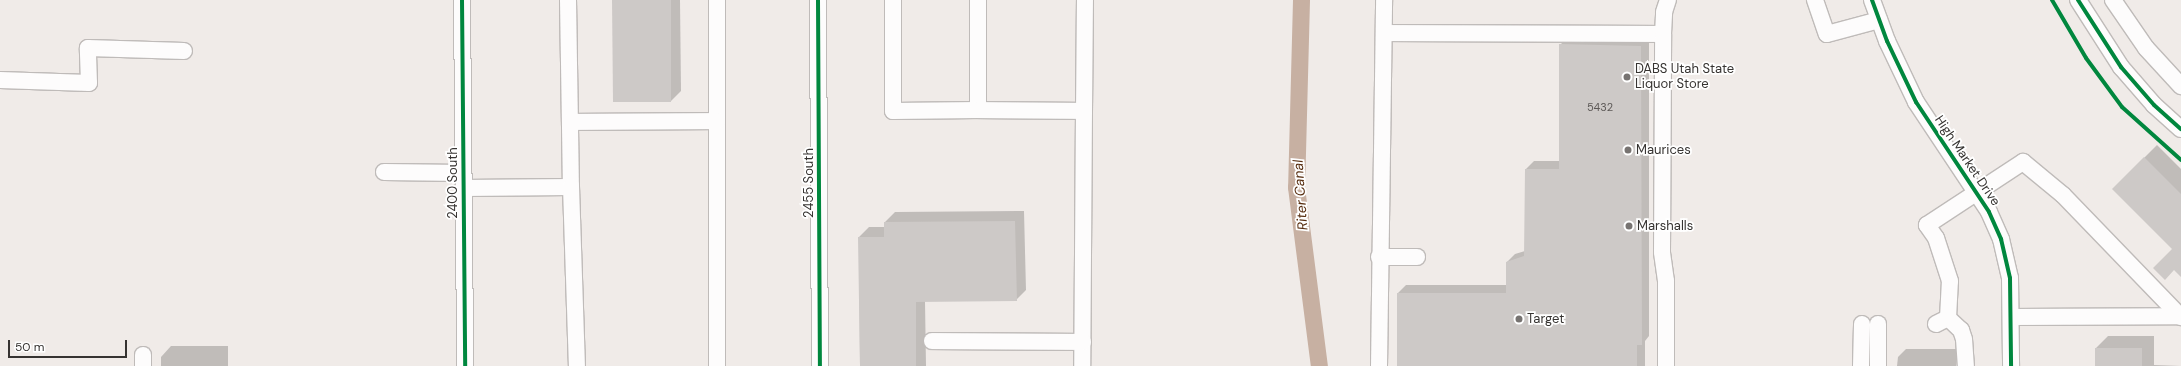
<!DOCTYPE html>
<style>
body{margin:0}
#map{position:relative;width:2181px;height:366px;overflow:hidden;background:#f0ebe8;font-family:"DM Sans",sans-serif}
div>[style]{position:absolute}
.shadow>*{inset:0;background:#0003}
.canal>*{height:17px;margin:-8.5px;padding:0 8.5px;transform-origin:8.5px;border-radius:8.5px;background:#c7b0a2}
.building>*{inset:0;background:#cdc9c7}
.roads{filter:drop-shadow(1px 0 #bfbbb9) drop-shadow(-1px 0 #bfbbb9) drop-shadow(0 1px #bfbbb9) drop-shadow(0 -1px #bfbbb9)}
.minor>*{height:16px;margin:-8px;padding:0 8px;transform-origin:8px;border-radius:8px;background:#fdfcfc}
.cycleway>*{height:4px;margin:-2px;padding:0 2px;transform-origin:2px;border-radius:2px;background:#00873e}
.dots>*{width:11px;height:11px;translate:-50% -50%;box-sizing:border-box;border:2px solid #fff;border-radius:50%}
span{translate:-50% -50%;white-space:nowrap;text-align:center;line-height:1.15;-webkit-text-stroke:3.5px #fff;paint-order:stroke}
.number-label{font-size:11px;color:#5c5856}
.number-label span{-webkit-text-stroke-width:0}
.poi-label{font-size:13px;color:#363331}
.left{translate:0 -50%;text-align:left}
.street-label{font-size:13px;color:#363331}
.water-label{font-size:14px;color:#572d0f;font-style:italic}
.scale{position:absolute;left:8px;top:340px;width:119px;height:18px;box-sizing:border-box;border:2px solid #363331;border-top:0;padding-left:5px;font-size:12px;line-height:14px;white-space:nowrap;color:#363331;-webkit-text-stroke:3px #fff;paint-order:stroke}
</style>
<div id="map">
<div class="shadow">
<div style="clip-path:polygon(613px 0,680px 0,681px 91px,671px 101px)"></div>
<div style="clip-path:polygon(1568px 37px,1649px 38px,1649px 336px,1645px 341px,1645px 366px,1398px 366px,1398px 293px,1406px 285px,1507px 285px,1507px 262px,1515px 254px,1525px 251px,1526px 169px,1534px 161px,1560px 161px,1560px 45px)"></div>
<div style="clip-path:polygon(2157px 145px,2181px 169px,2181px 272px,2173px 249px,2113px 189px)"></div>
<div style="clip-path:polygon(1024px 211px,1026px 290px,1016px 300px,925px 301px,926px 366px,860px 366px,859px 237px,869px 227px,885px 227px,885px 222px,895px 212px)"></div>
<div style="clip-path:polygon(2108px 336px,2154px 336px,2154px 365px,2181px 366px,2096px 366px,2096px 348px)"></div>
<div style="clip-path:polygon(171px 346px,228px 346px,228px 366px,161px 366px,161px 357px)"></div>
<div style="clip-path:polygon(1906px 349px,1956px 349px,1956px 366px,1897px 366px,1898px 357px)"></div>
</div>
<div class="canal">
<div style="left:1301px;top:0;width:187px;rotate:91.5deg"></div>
<div style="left:1296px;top:187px;width:180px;rotate:82.7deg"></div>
</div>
<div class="building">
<div style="clip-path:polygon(612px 0,671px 0,671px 102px,613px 102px)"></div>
<div style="clip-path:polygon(1559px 44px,1641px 46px,1642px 345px,1637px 345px,1637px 366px,1397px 366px,1397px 293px,1506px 293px,1506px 262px,1524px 256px,1525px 169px,1559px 169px)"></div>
<div style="clip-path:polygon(2144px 157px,2181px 194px,2181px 277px,2174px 270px,2165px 280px,2153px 268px,2172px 249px,2112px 189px)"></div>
<div style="clip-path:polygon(1015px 221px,1017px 301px,916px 302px,916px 366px,860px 366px,858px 237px,884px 237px,884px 222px)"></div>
<div style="clip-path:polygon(2095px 348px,2142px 348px,2142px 366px,2095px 366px)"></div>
</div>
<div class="roads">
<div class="minor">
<div style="left:462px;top:0;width:366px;rotate:89.5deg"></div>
<div style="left:568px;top:0;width:187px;rotate:89.1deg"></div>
<div style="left:717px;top:0;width:366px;rotate:90deg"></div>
<div style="left:818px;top:0;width:366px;rotate:89.7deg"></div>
<div style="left:893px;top:0;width:111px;rotate:90deg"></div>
<div style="left:893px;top:111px;width:85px;rotate:-0.7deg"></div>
<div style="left:978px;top:0;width:110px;rotate:90deg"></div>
<div style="left:978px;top:110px;width:106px;rotate:0.5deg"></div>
<div style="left:1084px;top:111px;width:255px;rotate:90.4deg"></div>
<div style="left:1815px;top:0;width:36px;rotate:71deg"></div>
<div style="left:1827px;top:34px;width:54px;rotate:-15.1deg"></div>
<div style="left:1872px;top:0;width:44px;rotate:69.9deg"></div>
<div style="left:1887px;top:41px;width:68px;rotate:64.6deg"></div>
<div style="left:1916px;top:102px;width:132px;rotate:56.4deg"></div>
<div style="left:1989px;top:212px;width:30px;rotate:66deg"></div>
<div style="left:2001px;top:239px;width:40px;rotate:77deg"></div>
<div style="left:2010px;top:278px;width:88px;rotate:89.3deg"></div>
<div style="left:2078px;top:0;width:80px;rotate:57.3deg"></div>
<div style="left:2121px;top:67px;width:50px;rotate:49deg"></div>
<div style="left:2154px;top:105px;width:36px;rotate:42deg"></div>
<div style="left:2113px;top:0;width:58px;rotate:55.5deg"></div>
<div style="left:2146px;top:48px;width:52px;rotate:47.4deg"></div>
<div style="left:1384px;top:33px;width:279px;rotate:0.2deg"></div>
<div style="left:0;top:80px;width:89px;rotate:1.9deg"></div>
<div style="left:89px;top:83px;width:35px;rotate:-92deg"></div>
<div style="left:88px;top:48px;width:96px;rotate:1.8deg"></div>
<div style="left:1084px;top:111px;width:111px;rotate:-89.5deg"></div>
<div style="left:570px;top:122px;width:147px;rotate:-0.4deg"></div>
<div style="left:384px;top:172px;width:79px;rotate:0.7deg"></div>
<div style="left:463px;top:188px;width:108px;rotate:-0.5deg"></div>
<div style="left:571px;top:187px;width:179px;rotate:88.1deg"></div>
<div style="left:1379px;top:257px;width:38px"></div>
<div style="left:2011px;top:317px;width:167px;rotate:-0.3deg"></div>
<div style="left:1948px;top:318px;width:18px;rotate:43deg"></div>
<div style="left:1961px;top:330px;width:9px;rotate:72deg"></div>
<div style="left:1964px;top:339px;width:27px;rotate:86deg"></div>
<div style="left:1936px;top:324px;width:13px;rotate:-27deg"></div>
<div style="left:1948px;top:318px;width:37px;rotate:-87deg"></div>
<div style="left:1950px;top:281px;width:45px;rotate:-108deg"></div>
<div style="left:1936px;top:238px;width:16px;rotate:-125deg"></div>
<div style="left:1927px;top:225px;width:115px;rotate:-33.3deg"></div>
<div style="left:2023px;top:162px;width:52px;rotate:39.5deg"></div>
<div style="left:2063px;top:195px;width:170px;rotate:46deg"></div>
<div style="left:932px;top:341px;width:151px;rotate:0.4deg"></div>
<div style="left:143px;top:355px;width:11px;rotate:90deg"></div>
<div style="left:1379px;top:366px;width:366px;rotate:-89.2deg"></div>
<div style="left:1666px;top:366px;width:85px;rotate:-90deg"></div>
<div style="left:1666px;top:281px;width:29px;rotate:-98deg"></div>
<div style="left:1662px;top:252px;width:218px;rotate:-89.7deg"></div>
<div style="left:1663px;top:34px;width:22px;rotate:-87deg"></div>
<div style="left:1664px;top:12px;width:13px;rotate:-72deg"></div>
<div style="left:1861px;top:366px;width:42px;rotate:-88.6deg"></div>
<div style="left:1878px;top:366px;width:42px;rotate:-90deg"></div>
</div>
</div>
<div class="cycleway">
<div style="left:462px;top:0;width:366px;rotate:89.5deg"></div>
<div style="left:818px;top:0;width:366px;rotate:89.7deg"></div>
<div style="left:1872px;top:0;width:44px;rotate:69.9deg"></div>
<div style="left:1887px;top:41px;width:68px;rotate:64.6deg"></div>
<div style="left:1916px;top:102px;width:132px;rotate:56.4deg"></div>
<div style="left:1989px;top:212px;width:30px;rotate:66deg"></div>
<div style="left:2001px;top:239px;width:40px;rotate:77deg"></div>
<div style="left:2010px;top:278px;width:88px;rotate:89.3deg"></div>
<div style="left:2052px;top:0;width:67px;rotate:59.6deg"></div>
<div style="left:2086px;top:58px;width:61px;rotate:53.7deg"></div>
<div style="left:2122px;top:107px;width:79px;rotate:41.9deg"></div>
<div style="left:2078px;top:0;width:80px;rotate:57.3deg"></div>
<div style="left:2121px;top:67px;width:50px;rotate:49deg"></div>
<div style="left:2154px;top:105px;width:36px;rotate:42deg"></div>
</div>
<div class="dots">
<div style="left:1627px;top:77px;background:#777371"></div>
<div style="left:1628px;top:150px;background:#777371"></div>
<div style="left:1629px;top:226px;background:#777371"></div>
<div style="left:1519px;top:319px;background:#777371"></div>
</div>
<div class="number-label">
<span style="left:1600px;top:107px">5432</span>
</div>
<div class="poi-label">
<span class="left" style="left:1635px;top:77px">DABS Utah State<br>Liquor Store</span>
<span class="left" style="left:1636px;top:150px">Maurices</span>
<span class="left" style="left:1637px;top:226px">Marshalls</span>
<span class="left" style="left:1527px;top:319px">Target</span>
</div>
<div class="street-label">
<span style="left:1967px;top:161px;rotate:56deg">High Market Drive</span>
<span style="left:453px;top:183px;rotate:-90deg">2400 South</span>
<span style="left:809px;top:183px;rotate:-90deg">2455 South</span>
</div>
<div class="water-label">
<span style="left:1300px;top:195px;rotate:-94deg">Riter Canal</span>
</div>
<div class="scale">50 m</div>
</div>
